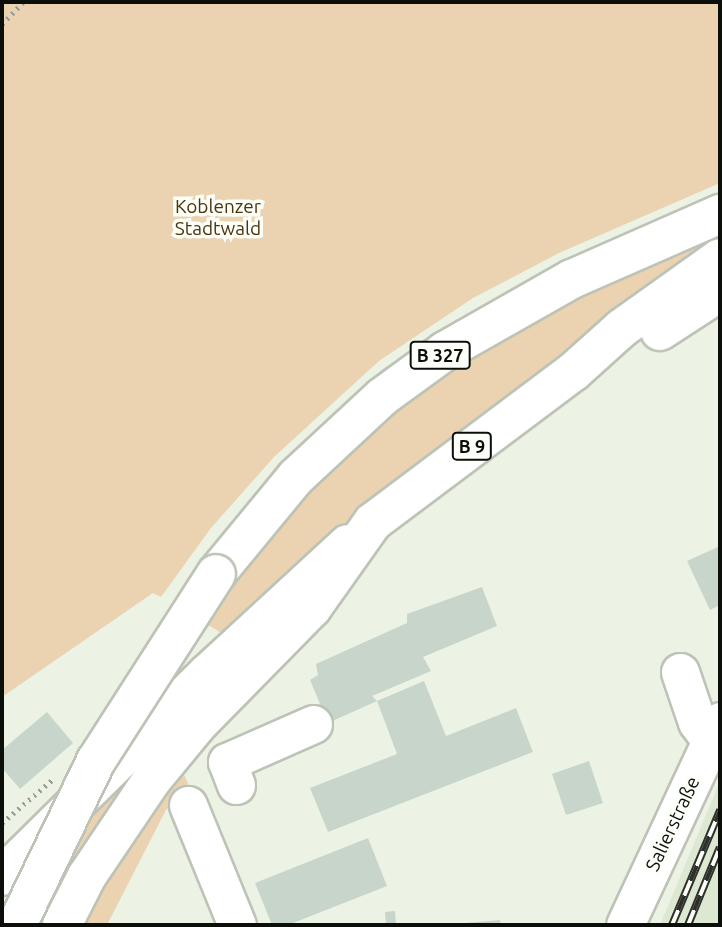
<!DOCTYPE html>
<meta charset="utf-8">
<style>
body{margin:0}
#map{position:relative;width:722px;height:927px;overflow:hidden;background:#ecf3e5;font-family:Ubuntu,sans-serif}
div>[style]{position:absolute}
.built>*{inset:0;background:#dde8d3}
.green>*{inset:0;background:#ebd3b1}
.building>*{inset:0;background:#c7d5cb}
.path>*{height:4.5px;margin-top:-2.25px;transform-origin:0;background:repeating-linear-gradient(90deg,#999e93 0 2px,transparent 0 7px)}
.roads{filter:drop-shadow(2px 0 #bdc3b6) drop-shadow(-2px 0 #bdc3b6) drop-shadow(0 2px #bdc3b6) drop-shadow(0 -2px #bdc3b6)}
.minor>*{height:37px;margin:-18.5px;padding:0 18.5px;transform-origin:18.5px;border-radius:18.5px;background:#fff}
.major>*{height:38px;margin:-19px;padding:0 19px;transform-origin:19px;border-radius:19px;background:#fff}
.highway>*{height:38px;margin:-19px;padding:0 19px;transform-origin:19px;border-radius:19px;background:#fff}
.rail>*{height:8px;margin-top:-4px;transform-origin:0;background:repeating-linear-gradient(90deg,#fcfff9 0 16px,#2e312b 0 32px);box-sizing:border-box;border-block:2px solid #2e312b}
.bridges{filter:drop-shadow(2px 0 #bdc3b6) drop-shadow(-2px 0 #bdc3b6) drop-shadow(0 2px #bdc3b6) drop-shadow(0 -2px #bdc3b6)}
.highway-bridge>*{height:38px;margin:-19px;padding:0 19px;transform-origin:19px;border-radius:19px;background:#fff}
span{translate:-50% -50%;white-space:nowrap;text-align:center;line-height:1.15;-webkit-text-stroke:7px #fcfff9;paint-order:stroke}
.shield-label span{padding:2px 5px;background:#fcfff9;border:2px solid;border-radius:5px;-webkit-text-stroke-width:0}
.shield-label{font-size:18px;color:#0c0e09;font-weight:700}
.park-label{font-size:19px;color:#4b330b}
.street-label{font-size:19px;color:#0c0e09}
.frame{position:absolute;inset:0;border:4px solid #0c0e09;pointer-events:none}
</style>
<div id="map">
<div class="built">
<div style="clip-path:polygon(720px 781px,720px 925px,660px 925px)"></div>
</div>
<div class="green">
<div style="clip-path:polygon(2px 2px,720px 2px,720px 183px,559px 253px,473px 298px,379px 361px,274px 457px,211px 528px,161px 597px,153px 593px,2px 697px)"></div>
<div style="clip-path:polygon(720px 192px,720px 199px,553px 274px,206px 565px,201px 562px,278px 464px,384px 368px,536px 275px)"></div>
<div style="clip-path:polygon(720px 230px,720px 247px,390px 484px,223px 634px,205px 623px,232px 587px,226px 582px,322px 472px,449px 366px,534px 315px)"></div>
<div style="clip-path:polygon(163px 736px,44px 925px,41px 925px,102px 798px)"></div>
<div style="clip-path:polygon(181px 768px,191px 790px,169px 800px,184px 842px,181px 843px,167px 808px,107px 925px,81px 925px,102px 884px)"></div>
</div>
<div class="building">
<div style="clip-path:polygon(720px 546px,720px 605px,710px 610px,687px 561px)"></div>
<div style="clip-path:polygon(482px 587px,497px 626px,423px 657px,431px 671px,372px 696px,377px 701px,424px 681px,446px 736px,516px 708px,533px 752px,328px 832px,310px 788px,397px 754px,377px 701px,328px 723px,310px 680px,318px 675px,316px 664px,407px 623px,407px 614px)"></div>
<div style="clip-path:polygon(47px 712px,73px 743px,20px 789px,2px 768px,2px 750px)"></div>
<div style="clip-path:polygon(589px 761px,603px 803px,566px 815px,552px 774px)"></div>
<div style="clip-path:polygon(368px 838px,387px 886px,288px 925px,272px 925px,255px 883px)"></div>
<div style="clip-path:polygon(395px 911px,396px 925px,386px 925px,385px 912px)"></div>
<div style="clip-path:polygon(500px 920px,501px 925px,465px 925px,465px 923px)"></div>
</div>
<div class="path">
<div style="left:2px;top:24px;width:30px;rotate:-46deg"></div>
<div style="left:2px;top:823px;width:66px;rotate:-40.7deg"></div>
</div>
<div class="roads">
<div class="minor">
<div style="left:680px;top:672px;width:53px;rotate:71.2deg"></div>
<div style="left:697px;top:722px;width:24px;rotate:54deg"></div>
<div style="left:236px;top:785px;width:25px;rotate:-111deg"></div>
<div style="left:227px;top:762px;width:94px;rotate:-23.8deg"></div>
<div style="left:188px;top:805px;width:130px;rotate:67.8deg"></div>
<div style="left:625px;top:925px;width:225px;rotate:-65deg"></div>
</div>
<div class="major">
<div style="left:2px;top:876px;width:289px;rotate:-44.6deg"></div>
<div style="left:208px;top:673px;width:190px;rotate:-42.7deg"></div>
</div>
<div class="highway">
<div style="left:660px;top:331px;width:72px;rotate:-33deg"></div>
<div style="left:216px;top:574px;width:126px;rotate:-50.5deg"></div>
<div style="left:296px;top:477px;width:117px;rotate:-42.9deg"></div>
<div style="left:382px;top:397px;width:78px;rotate:-36.1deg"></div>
<div style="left:445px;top:351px;width:146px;rotate:-29.6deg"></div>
<div style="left:572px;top:279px;width:162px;rotate:-23.7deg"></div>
<div style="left:62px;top:925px;width:55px;rotate:-63deg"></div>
<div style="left:87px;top:876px;width:115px;rotate:-56deg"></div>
<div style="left:151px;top:781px;width:72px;rotate:-50.6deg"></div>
<div style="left:197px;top:725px;width:164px;rotate:-45.5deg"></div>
<div style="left:312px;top:608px;width:105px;rotate:-54.7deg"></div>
<div style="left:373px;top:522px;width:250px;rotate:-36.9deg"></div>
<div style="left:573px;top:372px;width:66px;rotate:-41.9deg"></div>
<div style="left:622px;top:328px;width:120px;rotate:-35.5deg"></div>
</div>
</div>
<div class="rail">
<div style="left:672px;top:925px;width:125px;rotate:-67.3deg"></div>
<div style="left:688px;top:925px;width:84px;rotate:-67.7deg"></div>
</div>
<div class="bridges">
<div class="highway-bridge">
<div style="left:17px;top:925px;width:182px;rotate:-64.3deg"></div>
<div style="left:96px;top:761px;width:222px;rotate:-57.3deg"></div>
</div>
</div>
<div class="shield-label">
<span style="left:440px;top:355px">B 327</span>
<span style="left:472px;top:446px">B 9</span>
</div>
<div class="park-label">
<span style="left:218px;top:218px">Koblenzer<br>Stadtwald</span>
</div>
<div class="street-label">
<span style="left:673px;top:824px;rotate:-65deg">Salierstraße</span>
</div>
<div class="frame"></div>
</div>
